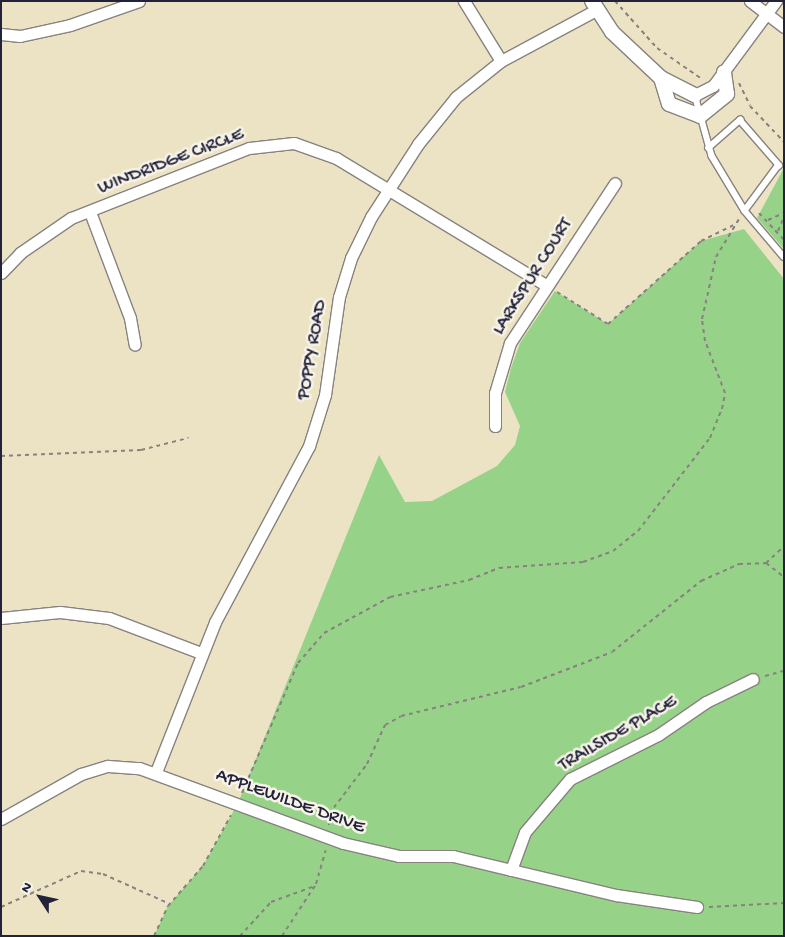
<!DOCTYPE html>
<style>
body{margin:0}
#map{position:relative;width:785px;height:937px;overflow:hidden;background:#ece3c4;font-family:"Gochi Hand",sans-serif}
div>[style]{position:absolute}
.green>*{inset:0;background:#96d287}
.path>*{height:2px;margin-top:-1px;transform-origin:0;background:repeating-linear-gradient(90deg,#878280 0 4px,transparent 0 8px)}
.roads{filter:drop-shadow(1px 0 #878280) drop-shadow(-1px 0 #878280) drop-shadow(0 1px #878280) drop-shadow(0 -1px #878280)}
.service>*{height:5.5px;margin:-2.75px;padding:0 2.75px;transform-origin:2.75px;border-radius:2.75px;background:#fff}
.minor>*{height:11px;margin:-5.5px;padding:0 5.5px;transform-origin:5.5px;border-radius:5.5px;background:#fff}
.tertiary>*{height:14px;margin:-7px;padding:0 7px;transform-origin:7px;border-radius:7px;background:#fff}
span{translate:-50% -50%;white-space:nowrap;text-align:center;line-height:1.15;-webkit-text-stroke:5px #f7f3e8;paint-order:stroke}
.street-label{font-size:19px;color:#22223b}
.frame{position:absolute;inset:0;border:2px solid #22223b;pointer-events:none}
.north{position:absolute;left:15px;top:872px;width:50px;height:50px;-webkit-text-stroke:4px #f7f3e8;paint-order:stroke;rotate:305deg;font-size:14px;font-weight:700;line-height:20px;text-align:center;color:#22223b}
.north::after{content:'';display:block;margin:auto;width:18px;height:22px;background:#22223b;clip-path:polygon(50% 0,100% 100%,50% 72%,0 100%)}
</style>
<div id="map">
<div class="green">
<div style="clip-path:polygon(784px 168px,784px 249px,757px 218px)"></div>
<div style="clip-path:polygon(744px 229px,784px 279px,784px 936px,154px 936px,168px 906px,203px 866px,238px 803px,379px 455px,405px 502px,432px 501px,497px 466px,515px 445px,520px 426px,505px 392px,511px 368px,520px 343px,555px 291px,608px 324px,701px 241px)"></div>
</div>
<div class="path">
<div style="left:615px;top:1px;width:63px;rotate:48.2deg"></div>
<div style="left:657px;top:48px;width:55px;rotate:34.6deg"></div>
<div style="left:739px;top:83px;width:25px;rotate:64deg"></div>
<div style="left:750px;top:106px;width:50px;rotate:46.6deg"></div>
<div style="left:759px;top:213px;width:37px;rotate:47deg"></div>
<div style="left:768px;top:220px;width:17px;rotate:-24deg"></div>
<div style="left:778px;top:231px;width:15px;rotate:-67deg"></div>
<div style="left:557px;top:292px;width:60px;rotate:32.1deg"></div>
<div style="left:608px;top:324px;width:125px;rotate:-41.7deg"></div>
<div style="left:701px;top:241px;width:39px;rotate:-26deg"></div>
<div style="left:1px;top:456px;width:140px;rotate:-2.5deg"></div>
<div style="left:141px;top:450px;width:49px;rotate:-14.3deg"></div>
<div style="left:766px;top:563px;width:23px;rotate:38deg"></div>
<div style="left:765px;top:676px;width:20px;rotate:-15deg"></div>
<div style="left:242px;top:793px;width:142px;rotate:-66.7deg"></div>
<div style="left:298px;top:663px;width:40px;rotate:-49deg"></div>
<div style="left:324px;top:633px;width:75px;rotate:-28.6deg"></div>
<div style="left:390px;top:597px;width:81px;rotate:-12.1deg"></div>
<div style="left:469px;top:580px;width:32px;rotate:-22deg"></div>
<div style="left:499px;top:568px;width:84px;rotate:-4.1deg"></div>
<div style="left:583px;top:562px;width:32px;rotate:-20deg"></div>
<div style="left:613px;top:551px;width:32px;rotate:-39deg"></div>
<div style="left:638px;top:531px;width:118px;rotate:-52.3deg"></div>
<div style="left:710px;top:438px;width:31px;rotate:-68deg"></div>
<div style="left:722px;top:409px;width:16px;rotate:-79deg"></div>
<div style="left:725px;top:393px;width:56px;rotate:-111deg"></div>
<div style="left:705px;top:341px;width:22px;rotate:-98deg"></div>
<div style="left:702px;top:319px;width:64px;rotate:-77.3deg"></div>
<div style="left:716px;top:257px;width:44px;rotate:-58.8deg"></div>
<div style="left:329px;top:825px;width:11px;rotate:-90deg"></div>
<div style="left:329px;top:814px;width:63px;rotate:-52.8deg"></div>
<div style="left:367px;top:764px;width:43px;rotate:-65.2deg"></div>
<div style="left:385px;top:725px;width:18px;rotate:-29deg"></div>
<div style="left:401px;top:716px;width:123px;rotate:-13.6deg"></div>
<div style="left:521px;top:687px;width:97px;rotate:-21deg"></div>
<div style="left:612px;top:652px;width:114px;rotate:-38.6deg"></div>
<div style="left:701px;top:581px;width:42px;rotate:-24.1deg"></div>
<div style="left:739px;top:564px;width:27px;rotate:-2deg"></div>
<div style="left:766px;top:563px;width:25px;rotate:-43deg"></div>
<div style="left:1px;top:907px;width:88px;rotate:-24.2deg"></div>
<div style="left:81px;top:871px;width:22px;rotate:8deg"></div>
<div style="left:103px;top:874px;width:73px;rotate:24.1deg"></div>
<div style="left:709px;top:907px;width:75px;rotate:-3.1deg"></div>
<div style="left:154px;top:936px;width:33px;rotate:-65deg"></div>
<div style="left:168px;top:906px;width:53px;rotate:-48.8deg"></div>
<div style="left:203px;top:866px;width:58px;rotate:-61.2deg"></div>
<div style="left:240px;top:936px;width:46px;rotate:-47.6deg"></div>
<div style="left:271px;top:902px;width:47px;rotate:-20deg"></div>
<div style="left:282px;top:936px;width:62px;rotate:-56.8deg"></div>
<div style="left:316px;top:884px;width:35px;rotate:-74deg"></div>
</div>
<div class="roads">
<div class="service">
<div style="left:695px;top:95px;width:63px;rotate:74.4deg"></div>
<div style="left:712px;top:156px;width:64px;rotate:59deg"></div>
<div style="left:745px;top:211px;width:60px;rotate:49.7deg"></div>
<div style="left:708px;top:148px;width:43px;rotate:-41.2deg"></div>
<div style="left:740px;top:120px;width:60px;rotate:49.1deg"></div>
<div style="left:779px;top:165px;width:57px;rotate:126.5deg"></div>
</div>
<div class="minor">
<div style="left:464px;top:1px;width:70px;rotate:58.3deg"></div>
<div style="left:750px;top:1px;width:43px;rotate:37.4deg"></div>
<div style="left:1px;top:34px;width:19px;rotate:6deg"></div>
<div style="left:20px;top:36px;width:51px;rotate:-12.4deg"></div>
<div style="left:70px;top:25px;width:73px;rotate:-19.2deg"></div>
<div style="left:695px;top:95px;width:20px;rotate:-27deg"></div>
<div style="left:713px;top:86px;width:106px;rotate:-53.5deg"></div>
<div style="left:90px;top:212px;width:113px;rotate:69.3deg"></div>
<div style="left:130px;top:318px;width:27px;rotate:80deg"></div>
<div style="left:1px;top:273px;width:28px;rotate:-46deg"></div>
<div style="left:20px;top:253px;width:62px;rotate:-34.5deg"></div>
<div style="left:71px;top:218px;width:191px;rotate:-21.5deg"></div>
<div style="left:249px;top:148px;width:45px;rotate:-6.3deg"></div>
<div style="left:294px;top:143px;width:45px;rotate:19.7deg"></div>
<div style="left:336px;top:158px;width:245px;rotate:31.2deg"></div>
<div style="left:495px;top:426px;width:33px;rotate:-90deg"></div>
<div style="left:495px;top:393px;width:52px;rotate:-73.3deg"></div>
<div style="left:510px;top:343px;width:191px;rotate:-56.7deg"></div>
<div style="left:1px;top:618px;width:59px;rotate:-5.8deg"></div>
<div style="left:60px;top:612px;width:49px;rotate:7deg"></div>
<div style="left:109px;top:618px;width:98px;rotate:20.8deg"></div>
<div style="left:156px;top:772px;width:161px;rotate:-68.5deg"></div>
<div style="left:215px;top:622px;width:200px;rotate:-61.9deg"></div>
<div style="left:309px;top:446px;width:53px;rotate:-72.6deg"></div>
<div style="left:325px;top:395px;width:99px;rotate:-81.9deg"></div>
<div style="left:339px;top:297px;width:41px;rotate:-72.9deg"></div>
<div style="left:351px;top:258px;width:46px;rotate:-64deg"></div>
<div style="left:371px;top:217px;width:87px;rotate:-57.2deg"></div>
<div style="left:418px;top:144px;width:60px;rotate:-51deg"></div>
<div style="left:456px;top:97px;width:58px;rotate:-38.7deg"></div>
<div style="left:501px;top:61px;width:108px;rotate:-28.2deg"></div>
<div style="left:1px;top:819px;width:92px;rotate:-29.4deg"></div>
<div style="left:81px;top:774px;width:28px;rotate:-17deg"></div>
<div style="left:108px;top:766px;width:31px;rotate:4deg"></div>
<div style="left:139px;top:768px;width:217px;rotate:20.2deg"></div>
<div style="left:343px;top:843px;width:57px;rotate:13.1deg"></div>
<div style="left:399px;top:856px;width:54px"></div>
<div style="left:453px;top:856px;width:168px;rotate:13.5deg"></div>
<div style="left:616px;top:895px;width:82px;rotate:8.4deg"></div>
<div style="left:511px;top:870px;width:40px;rotate:-69.8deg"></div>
<div style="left:525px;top:832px;width:70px;rotate:-49.7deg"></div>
<div style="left:570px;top:779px;width:98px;rotate:-26.6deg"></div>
<div style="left:658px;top:735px;width:58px;rotate:-34.5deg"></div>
<div style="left:706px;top:702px;width:52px;rotate:-26.1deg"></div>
</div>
<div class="tertiary">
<div style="left:592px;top:1px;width:37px;rotate:57deg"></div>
<div style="left:612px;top:32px;width:67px;rotate:43.2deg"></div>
<div style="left:661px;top:78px;width:38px;rotate:27deg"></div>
<div style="left:661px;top:78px;width:27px;rotate:73deg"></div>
<div style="left:669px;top:104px;width:33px;rotate:21deg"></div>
<div style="left:700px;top:116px;width:35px;rotate:-39deg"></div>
<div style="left:727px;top:94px;width:22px;rotate:-98deg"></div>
</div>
</div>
<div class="street-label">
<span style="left:171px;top:162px;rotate:-21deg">WINDRIDGE CIRCLE</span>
<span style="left:533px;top:277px;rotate:-58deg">LARKSPUR COURT</span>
<span style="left:313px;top:350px;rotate:-80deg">POPPY ROAD</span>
<span style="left:618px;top:734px;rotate:-30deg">TRAILSIDE PLACE</span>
<span style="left:290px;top:802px;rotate:20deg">APPLEWILDE DRIVE</span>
</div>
<div class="frame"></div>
<div class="north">N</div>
</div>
